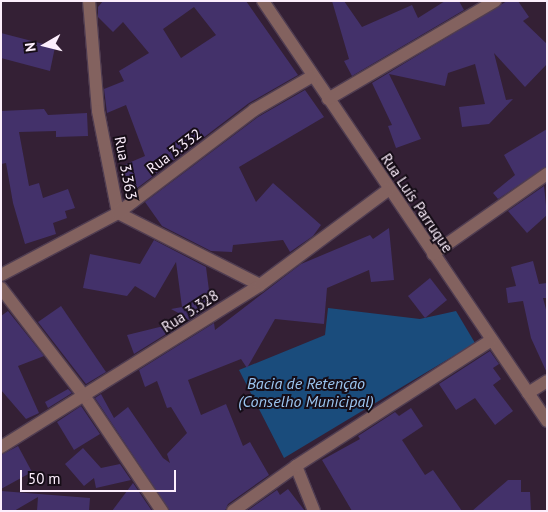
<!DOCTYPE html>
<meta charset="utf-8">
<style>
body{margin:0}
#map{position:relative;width:548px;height:512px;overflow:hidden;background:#342035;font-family:"PT Sans",sans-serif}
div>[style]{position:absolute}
.water>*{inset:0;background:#1a4c7c}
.building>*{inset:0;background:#43316a}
.roads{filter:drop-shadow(1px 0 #503d51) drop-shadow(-1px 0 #503d51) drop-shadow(0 1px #503d51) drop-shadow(0 -1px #503d51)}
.street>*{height:12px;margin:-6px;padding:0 6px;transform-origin:6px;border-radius:6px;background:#83625f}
span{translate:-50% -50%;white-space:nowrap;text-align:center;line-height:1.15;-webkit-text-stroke:4px #160d17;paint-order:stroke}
.street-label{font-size:15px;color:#fceefc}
.water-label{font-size:16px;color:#9cc5f0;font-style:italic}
.frame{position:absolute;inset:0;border:2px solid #fceefc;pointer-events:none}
.north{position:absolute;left:20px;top:20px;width:50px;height:50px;-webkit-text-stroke:4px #160d17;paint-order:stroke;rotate:262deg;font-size:14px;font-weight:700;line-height:20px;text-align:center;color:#fceefc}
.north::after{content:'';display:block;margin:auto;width:18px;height:22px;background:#fceefc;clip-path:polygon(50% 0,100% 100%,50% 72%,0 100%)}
.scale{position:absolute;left:20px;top:470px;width:156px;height:22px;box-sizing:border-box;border:2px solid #fceefc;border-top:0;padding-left:6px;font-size:15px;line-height:18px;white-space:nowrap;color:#fceefc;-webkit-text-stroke:4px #160d17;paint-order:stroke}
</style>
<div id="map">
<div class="water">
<div style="clip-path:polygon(328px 308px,420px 319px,456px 311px,475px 343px,284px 458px,239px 370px,325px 335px)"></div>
</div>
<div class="building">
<div style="clip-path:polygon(evenodd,103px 1px,246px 1px,298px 75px,249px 103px,136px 189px,119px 167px,145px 156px,126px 105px,107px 113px,104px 89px,124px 81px,119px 71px,149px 53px,123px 22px,113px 32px,98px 17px,98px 7px,103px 1px,194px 7px,216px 35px,181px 58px,163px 29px,194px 7px)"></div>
<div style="clip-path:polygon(332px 1px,344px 1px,362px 27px,412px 5px,418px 18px,445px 1px,459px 1px,464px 10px,352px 76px,344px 61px,349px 59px)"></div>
<div style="clip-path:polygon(507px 1px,518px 1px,529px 17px,523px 21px,547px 44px,547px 64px,525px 87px,494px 53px,506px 100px,513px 99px,489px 124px,462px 127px,459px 107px,485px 104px,475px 64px,448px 73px,445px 86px,389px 74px,421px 139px,396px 148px,388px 126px,392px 125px,372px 83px)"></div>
<div style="clip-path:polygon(1px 33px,55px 47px,50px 71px,1px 58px)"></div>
<div style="clip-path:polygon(305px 90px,324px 117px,239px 167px,256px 202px,273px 183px,321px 225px,313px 236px,290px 252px,283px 240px,233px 245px,232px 252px,211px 251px,162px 226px,145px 202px,258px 117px)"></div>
<div style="clip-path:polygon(44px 109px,48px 115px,87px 113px,88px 136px,56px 137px,56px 131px,19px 132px,29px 186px,39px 183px,43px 198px,68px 189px,75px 208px,65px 211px,67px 218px,53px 223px,56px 234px,25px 244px,13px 203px,6px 163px,1px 164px,1px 111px)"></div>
<div style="clip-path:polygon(547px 129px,547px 166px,498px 199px,493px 193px,515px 175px,504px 155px)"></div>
<div style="clip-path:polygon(544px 186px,547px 215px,527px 233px,508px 211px)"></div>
<div style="clip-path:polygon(389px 228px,394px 280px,371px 282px,369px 270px,327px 288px,324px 324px,275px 319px,247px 368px,241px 359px,188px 380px,201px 415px,226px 404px,243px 446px,250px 442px,269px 475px,228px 504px,225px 511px,170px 511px,95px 398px,101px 394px,114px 418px,128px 407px,163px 458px,170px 463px,167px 454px,187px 433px,171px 407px,167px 408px,157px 381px,145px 387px,139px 370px,214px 323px,215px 330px,301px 264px,370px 235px,373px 239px)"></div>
<div style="clip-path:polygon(154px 240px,206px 267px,211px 306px,134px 354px,127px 335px,184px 321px,184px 316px,171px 309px,182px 307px,176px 262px,155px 298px,135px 286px,127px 296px,83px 288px,90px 254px,140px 264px)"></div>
<div style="clip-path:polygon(533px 261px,539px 284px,547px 283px,547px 298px,543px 298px,547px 313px,547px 373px,531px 338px,523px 301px,508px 303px,506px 288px,516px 286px,511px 267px)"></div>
<div style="clip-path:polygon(430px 278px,447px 300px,425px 318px,408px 296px)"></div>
<div style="clip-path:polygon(61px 306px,106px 372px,86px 384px,38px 322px)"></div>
<div style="clip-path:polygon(8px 311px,44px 356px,18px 366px,39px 413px,26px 419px,1px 390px,1px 316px)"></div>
<div style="clip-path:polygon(490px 351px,499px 364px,493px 368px,501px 379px,493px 385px,513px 411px,495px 425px,475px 398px,456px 410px,439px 384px)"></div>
<div style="clip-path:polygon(68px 389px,72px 393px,48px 408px,45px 402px)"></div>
<div style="clip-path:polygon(81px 406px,100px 434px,74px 450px,57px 422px)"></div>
<div style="clip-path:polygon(411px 408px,423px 426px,402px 440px,425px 475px,433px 470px,462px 511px,352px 511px,322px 460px,360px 439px,358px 436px,395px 412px,399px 416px)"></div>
<div style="clip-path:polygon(18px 446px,32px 472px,1px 489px,1px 455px)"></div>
<div style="clip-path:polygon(83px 448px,101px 468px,120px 464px,131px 480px,96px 488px,94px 478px,84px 486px,65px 464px)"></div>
<div style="clip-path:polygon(508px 480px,521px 480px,521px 492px,530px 492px,531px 511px,472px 511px)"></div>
<div style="clip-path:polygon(133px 483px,152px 511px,112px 511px)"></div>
<div style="clip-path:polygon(288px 489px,305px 511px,247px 511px,277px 490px,280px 495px)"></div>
<div style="clip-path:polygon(1px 491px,90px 498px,89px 511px,37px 511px,38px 497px,14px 511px,1px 511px)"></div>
</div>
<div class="roads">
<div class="street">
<div style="left:89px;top:1px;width:110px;rotate:85.3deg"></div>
<div style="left:98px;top:111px;width:104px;rotate:78.9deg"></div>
<div style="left:118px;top:213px;width:159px;rotate:26.9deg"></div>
<div style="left:263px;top:1px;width:507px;rotate:55.93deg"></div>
<div style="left:328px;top:99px;width:194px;rotate:-30.4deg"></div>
<div style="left:433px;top:254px;width:139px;rotate:-35.1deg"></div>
<div style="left:1px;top:275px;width:132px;rotate:-27.9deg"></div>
<div style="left:118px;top:213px;width:171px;rotate:-37.1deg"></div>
<div style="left:254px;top:110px;width:66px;rotate:-30.1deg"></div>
<div style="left:1px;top:288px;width:138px;rotate:52.4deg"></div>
<div style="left:85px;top:397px;width:138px;rotate:56deg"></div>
<div style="left:528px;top:393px;width:22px;rotate:-32deg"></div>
<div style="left:1px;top:447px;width:305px;rotate:-32deg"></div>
<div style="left:260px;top:285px;width:159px;rotate:-36.6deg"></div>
<div style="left:296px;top:466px;width:48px;rotate:68.2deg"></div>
<div style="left:233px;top:511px;width:77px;rotate:-35.5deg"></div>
<div style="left:296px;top:466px;width:231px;rotate:-32.8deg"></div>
</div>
</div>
<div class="street-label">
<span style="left:174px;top:151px;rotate:-37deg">Rua 3.332</span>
<span style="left:126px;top:168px;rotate:79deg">Rua 3.363</span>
<span style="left:417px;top:203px;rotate:56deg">Rua Luís Parruque</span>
<span style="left:190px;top:311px;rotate:-33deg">Rua 3.328</span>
</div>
<div class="water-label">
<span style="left:306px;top:392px">Bacia de Retenção<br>(Conselho Municipal)</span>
</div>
<div class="frame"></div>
<div class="north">N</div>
<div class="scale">50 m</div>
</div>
